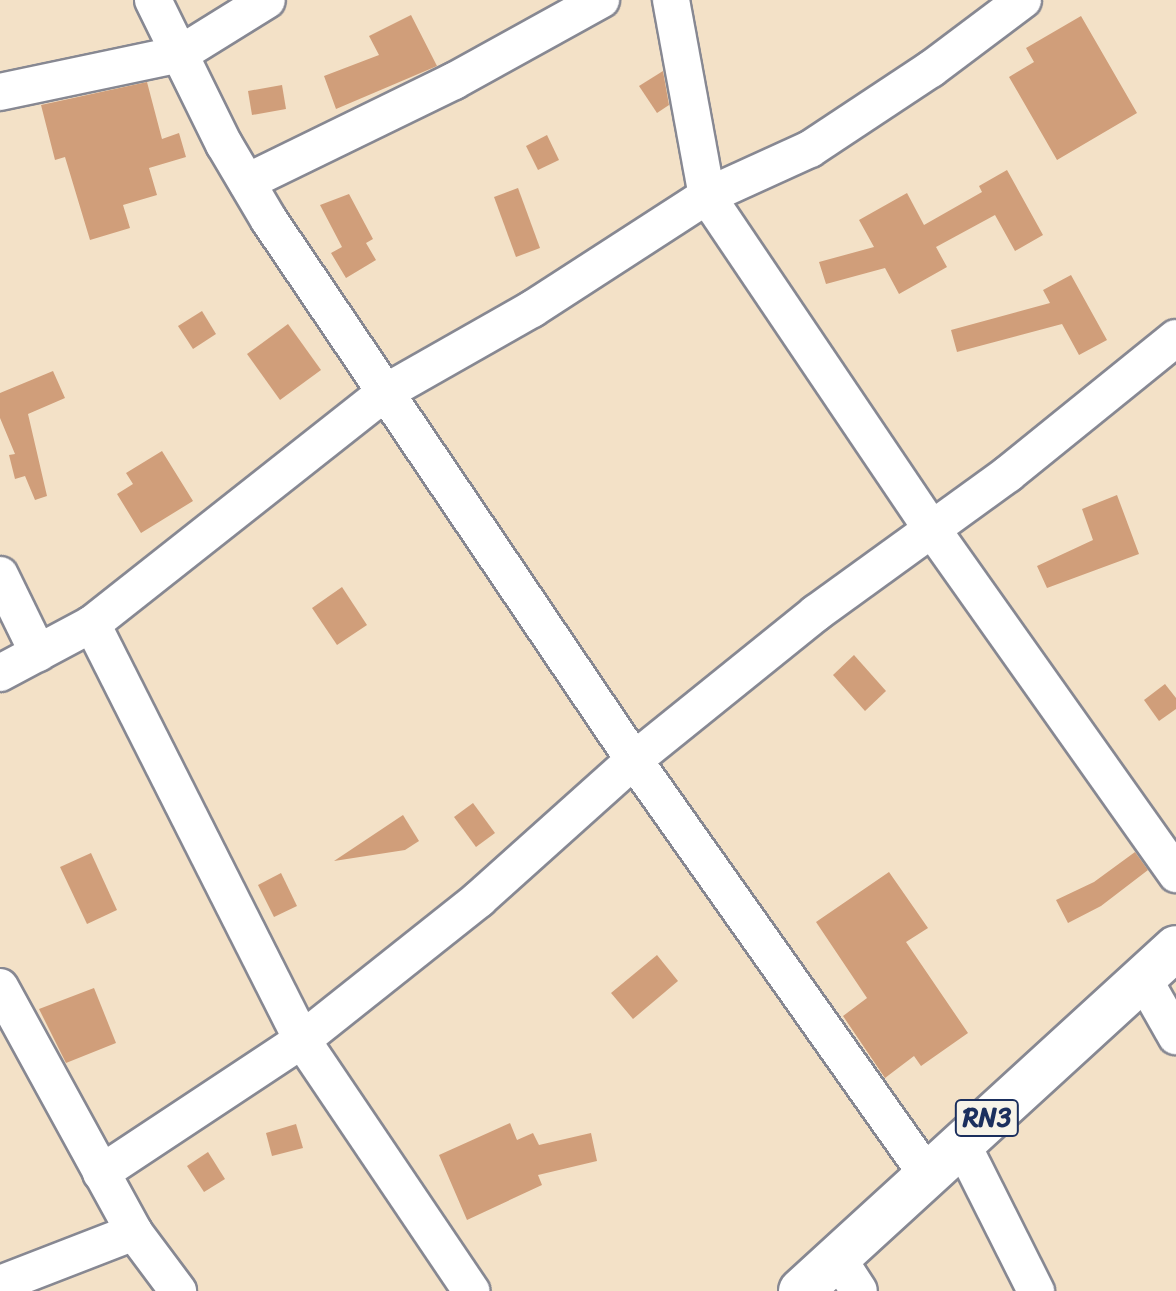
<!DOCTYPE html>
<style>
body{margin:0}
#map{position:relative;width:1176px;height:1291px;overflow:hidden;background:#f3e1c7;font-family:Sriracha,sans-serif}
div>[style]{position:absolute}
.building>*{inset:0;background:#d09e7a}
.roads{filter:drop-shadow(2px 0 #878892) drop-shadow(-2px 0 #878892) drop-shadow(0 2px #878892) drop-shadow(0 -2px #878892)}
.street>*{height:36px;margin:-18px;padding:0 18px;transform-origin:18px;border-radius:18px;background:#fff}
.highway>*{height:44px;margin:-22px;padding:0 22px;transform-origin:22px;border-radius:22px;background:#fff}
span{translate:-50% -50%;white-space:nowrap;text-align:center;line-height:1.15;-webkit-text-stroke:6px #f7f3e8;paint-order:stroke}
.shield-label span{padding:2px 6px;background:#f7f3e8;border:2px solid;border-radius:6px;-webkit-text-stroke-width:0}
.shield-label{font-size:26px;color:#1b2f5e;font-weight:700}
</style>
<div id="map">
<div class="building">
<div style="clip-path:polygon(411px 15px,437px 66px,336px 109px,324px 76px,379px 55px,369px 36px)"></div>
<div style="clip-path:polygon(1081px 16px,1137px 113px,1057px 160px,1009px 77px,1034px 62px,1026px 48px)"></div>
<div style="clip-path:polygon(663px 71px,669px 105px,657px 113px,639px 86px)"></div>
<div style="clip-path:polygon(147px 82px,162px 139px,179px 133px,186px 157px,149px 168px,157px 195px,123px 205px,130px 228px,90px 240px,65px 157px,55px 160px,41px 105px)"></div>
<div style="clip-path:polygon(282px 85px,286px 109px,252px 115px,248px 91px)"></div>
<div style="clip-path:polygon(547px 135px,559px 160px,538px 170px,526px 146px)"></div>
<div style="clip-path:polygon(1007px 170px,1043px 235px,1015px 251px,995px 215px,936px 247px,947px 267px,899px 294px,885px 268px,826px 284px,819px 262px,874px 247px,859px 220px,907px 193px,924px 225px,982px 192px,979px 186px)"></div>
<div style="clip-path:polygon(518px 188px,540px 248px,516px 257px,494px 197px)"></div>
<div style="clip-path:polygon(349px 194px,373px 239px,366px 243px,376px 260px,346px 278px,331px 253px,342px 247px,320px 205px)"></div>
<div style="clip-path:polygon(1071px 275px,1107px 340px,1079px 355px,1062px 324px,957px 352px,951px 330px,1050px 303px,1043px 290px)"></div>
<div style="clip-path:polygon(202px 311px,216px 334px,193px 349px,178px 326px)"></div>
<div style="clip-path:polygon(288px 324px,321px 370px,280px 400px,247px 354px)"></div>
<div style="clip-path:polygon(53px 371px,65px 398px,28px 414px,47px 496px,35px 500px,25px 476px,15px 479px,9px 455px,15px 454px,0 418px,0 393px)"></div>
<div style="clip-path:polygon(162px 451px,193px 501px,141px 533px,117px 494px,133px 484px,126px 473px)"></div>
<div style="clip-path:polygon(1117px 495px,1139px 554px,1047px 588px,1037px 566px,1093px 540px,1082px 509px)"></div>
<div style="clip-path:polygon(342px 587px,367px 625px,337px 645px,312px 608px)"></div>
<div style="clip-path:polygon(854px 655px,886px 691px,865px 711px,833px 675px)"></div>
<div style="clip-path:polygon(1165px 684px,1176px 698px,1176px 709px,1159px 721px,1144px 700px)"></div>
<div style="clip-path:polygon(473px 803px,495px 833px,476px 847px,454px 817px)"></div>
<div style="clip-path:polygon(403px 815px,419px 841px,405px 850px,334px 861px)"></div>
<div style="clip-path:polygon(1135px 852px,1148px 870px,1101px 906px,1068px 923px,1056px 900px,1094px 882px)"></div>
<div style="clip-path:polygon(91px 853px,117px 910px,87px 924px,60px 867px)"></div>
<div style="clip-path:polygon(889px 872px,928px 928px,906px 942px,968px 1033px,921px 1066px,914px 1056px,885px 1078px,843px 1016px,867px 998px,816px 922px)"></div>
<div style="clip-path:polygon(281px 873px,297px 906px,274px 917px,258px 885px)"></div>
<div style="clip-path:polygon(657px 955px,678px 981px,633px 1019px,611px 993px)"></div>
<div style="clip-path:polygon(94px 988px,116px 1043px,66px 1063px,39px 1009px)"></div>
<div style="clip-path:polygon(510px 1123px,517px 1140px,533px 1133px,539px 1145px,591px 1133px,597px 1161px,538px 1175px,542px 1185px,467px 1220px,439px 1155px)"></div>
<div style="clip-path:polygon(296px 1124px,303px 1148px,272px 1156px,266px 1133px)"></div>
<div style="clip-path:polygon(208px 1152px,225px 1179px,204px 1192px,187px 1166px)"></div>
</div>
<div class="roads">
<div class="street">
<div style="left:153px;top:0;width:161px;rotate:63.8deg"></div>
<div style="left:224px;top:144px;width:88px;rotate:59.4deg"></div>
<div style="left:269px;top:220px;width:652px;rotate:55.94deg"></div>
<div style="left:634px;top:760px;width:509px;rotate:54.75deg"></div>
<div style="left:671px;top:0;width:199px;rotate:79.6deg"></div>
<div style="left:707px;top:196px;width:402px;rotate:56deg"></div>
<div style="left:932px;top:529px;width:423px;rotate:54.7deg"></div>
<div style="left:0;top:92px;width:184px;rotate:-11.9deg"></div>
<div style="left:180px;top:54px;width:102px;rotate:-31.8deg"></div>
<div style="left:247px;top:182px;width:230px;rotate:-26deg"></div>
<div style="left:454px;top:81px;width:168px;rotate:-28.9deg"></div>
<div style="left:0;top:575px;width:87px;rotate:64deg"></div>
<div style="left:92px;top:624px;width:466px;rotate:63.2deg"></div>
<div style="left:302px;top:1040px;width:303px;rotate:56deg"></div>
<div style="left:0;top:673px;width:104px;rotate:-28deg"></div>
<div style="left:92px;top:624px;width:375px;rotate:-38.3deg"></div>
<div style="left:386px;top:392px;width:168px;rotate:-29.6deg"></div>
<div style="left:532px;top:309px;width:208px;rotate:-32.9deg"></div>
<div style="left:707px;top:196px;width:113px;rotate:-24.5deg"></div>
<div style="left:810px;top:149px;width:145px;rotate:-33.5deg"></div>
<div style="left:931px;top:69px;width:115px;rotate:-36.9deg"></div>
<div style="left:1143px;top:978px;width:67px;rotate:60.4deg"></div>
<div style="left:0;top:987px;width:279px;rotate:61.3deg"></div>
<div style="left:134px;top:1232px;width:74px;rotate:53.3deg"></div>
<div style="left:961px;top:1142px;width:167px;rotate:63.3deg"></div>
<div style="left:101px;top:1173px;width:241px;rotate:-33.5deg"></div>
<div style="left:302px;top:1040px;width:226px;rotate:-38.5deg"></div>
<div style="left:479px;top:899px;width:208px;rotate:-41.9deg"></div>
<div style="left:634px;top:760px;width:234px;rotate:-38.9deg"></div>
<div style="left:816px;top:613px;width:237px;rotate:-35.9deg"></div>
<div style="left:1008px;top:474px;width:216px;rotate:-39deg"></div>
<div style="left:837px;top:1257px;width:40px;rotate:57.1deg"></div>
<div style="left:0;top:1284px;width:144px;rotate:-21.2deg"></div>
</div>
<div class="highway">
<div style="left:801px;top:1291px;width:508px;rotate:-42.45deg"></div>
</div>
</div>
<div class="shield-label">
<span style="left:987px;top:1118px">RN3</span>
</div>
</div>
